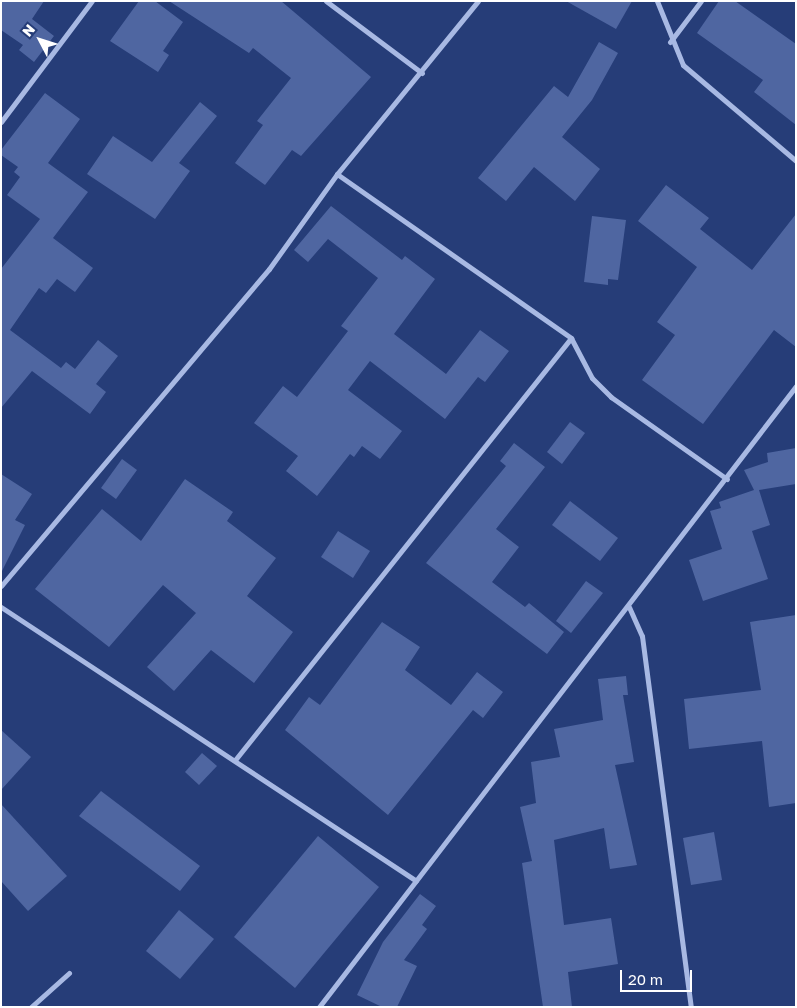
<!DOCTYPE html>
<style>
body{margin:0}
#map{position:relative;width:797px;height:1008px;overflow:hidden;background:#263d78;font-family:"Golos Text",sans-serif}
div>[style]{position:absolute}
.building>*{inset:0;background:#4f66a1}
.minor>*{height:5px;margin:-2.5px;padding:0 2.5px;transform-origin:2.5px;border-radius:2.5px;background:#a8b9e3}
span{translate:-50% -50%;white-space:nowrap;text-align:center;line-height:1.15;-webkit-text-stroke:4px #263d78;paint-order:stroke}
.frame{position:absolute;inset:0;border:2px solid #fff;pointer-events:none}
.north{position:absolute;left:15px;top:15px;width:50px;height:50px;-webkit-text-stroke:4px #263d78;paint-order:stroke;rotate:310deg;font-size:14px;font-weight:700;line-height:20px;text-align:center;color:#fff}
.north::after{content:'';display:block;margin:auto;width:18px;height:22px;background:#fff;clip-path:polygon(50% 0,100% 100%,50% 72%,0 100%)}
.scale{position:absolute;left:620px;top:970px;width:72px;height:22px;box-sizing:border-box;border:2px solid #fff;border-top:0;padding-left:6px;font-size:15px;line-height:18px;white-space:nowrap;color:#fff;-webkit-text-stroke:4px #263d78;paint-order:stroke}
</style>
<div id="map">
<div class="building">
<div style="clip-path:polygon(1px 1px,44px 1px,32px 19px,54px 36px,34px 62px,19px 50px,23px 45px,1px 30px)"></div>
<div style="clip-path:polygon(139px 1px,155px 1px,183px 22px,163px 51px,169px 55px,158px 72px,110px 41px)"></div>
<div style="clip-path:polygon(169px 1px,281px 1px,371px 77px,301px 156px,292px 150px,265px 185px,235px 163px,263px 125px,257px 121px,291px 78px,253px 48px,249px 53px)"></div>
<div style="clip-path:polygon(566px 1px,632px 1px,616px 29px)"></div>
<div style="clip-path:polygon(719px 1px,735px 1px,796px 44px,796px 125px,754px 92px,763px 80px,697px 33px)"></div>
<div style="clip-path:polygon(599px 42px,618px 53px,592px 100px,562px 137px,600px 169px,575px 201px,534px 167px,506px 201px,478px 178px,554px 86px,568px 97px)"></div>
<div style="clip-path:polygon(45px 93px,80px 119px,48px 163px,88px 192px,53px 238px,93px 268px,75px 292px,57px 279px,46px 293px,39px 288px,10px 330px,61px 368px,66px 362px,75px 369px,98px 340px,118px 356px,96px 384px,106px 392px,90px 414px,32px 371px,1px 408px,1px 269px,40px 219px,7px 195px,20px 177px,14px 172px,18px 167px,1px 155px,1px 150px)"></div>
<div style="clip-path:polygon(200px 102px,217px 116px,179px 163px,190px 171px,155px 219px,87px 174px,113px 136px,152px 162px)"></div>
<div style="clip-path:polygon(666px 185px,709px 218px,700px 229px,752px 270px,796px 214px,796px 347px,774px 330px,703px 424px,642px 380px,675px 335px,657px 322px,697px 267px,638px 221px)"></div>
<div style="clip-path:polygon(331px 206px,402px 260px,405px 256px,435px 279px,394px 334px,446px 374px,480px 330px,509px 351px,485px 382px,478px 377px,445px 419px,370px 361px,348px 390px,402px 431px,380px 459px,362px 446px,354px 457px,350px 454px,317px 496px,286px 471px,298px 456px,254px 423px,283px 386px,297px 397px,348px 331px,341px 326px,378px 278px,328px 239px,308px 262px,294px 250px)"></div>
<div style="clip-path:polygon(592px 216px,626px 220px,618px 280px,608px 279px,608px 285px,584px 282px)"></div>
<div style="clip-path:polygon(570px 422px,585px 433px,562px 464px,547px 452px)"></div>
<div style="clip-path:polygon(514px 443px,545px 467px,496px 529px,519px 547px,492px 582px,525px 607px,529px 603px,564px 632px,547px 654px,426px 563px,506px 466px,500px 461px)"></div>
<div style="clip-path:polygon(796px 448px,796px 484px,759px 490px,770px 525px,752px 531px,768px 579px,703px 601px,689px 560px,722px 549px,710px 511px,721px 508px,719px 502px,754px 490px,744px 470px,768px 462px,767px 453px)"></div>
<div style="clip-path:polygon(122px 459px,137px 470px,116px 499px,101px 488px)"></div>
<div style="clip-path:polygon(1px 474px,32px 494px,15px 520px,25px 525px,1px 573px)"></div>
<div style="clip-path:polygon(185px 479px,233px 512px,227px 521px,276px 558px,247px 596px,293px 632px,254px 683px,211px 650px,174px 691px,147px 667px,196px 613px,163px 585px,109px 647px,35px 589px,102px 509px,141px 541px)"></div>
<div style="clip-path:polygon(570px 501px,618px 538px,600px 561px,552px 525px)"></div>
<div style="clip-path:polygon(338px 531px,370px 551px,353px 578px,321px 557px)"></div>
<div style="clip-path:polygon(586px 581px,603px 593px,571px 633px,556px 621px)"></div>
<div style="clip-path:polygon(796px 615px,796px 803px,769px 807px,762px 741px,689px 749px,684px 699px,761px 690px,750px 622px)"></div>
<div style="clip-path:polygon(382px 622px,420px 647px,405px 670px,451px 705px,477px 672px,503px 692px,483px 718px,473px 710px,388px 815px,285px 730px,309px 697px,320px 705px)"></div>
<div style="clip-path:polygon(626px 676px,628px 695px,623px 695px,634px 762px,615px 765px,637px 865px,610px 869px,604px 828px,554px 840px,564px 925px,611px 918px,618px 964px,568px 972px,572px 1007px,543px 1007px,522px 863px,532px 861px,520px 807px,536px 803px,531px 762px,560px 757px,554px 729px,603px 720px,598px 679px)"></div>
<div style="clip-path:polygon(1px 730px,31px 757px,1px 790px)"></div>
<div style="clip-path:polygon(202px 753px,217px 766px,199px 785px,185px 772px)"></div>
<div style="clip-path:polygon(101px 791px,200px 866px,180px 891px,79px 816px)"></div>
<div style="clip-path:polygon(1px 804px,67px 876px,28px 911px,1px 881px)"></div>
<div style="clip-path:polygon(714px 832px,722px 880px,691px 885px,683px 838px)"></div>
<div style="clip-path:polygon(318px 836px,379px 887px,295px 988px,234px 937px)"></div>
<div style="clip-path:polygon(420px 894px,436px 906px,422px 925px,427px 929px,404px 960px,417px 966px,397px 1007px,382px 1007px,357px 995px,383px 942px)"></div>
<div style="clip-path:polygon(179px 910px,214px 939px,180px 979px,146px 951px)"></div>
</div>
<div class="minor">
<div style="left:326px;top:1px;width:120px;rotate:36.9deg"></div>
<div style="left:657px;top:1px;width:69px;rotate:67.9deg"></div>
<div style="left:683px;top:65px;width:148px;rotate:40.3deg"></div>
<div style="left:670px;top:42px;width:51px;rotate:-52.9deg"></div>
<div style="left:1px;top:122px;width:151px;rotate:-53.1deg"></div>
<div style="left:337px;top:174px;width:286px;rotate:35deg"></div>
<div style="left:571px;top:338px;width:45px;rotate:62.3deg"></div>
<div style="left:592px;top:378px;width:27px;rotate:45deg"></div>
<div style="left:611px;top:397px;width:142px;rotate:35.3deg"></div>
<div style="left:1px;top:586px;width:415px;rotate:-49.8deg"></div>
<div style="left:269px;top:269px;width:117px;rotate:-54.4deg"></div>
<div style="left:337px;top:174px;width:223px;rotate:-50.8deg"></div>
<div style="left:1px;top:607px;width:497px;rotate:33.4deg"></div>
<div style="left:629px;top:607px;width:32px;rotate:66deg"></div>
<div style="left:642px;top:636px;width:374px;rotate:82.5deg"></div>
<div style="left:235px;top:760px;width:539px;rotate:-51.47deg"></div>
<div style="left:31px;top:1007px;width:51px;rotate:-41.8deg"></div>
<div style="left:319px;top:1007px;width:783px;rotate:-52.47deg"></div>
</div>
<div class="frame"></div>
<div class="north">N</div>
<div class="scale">20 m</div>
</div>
